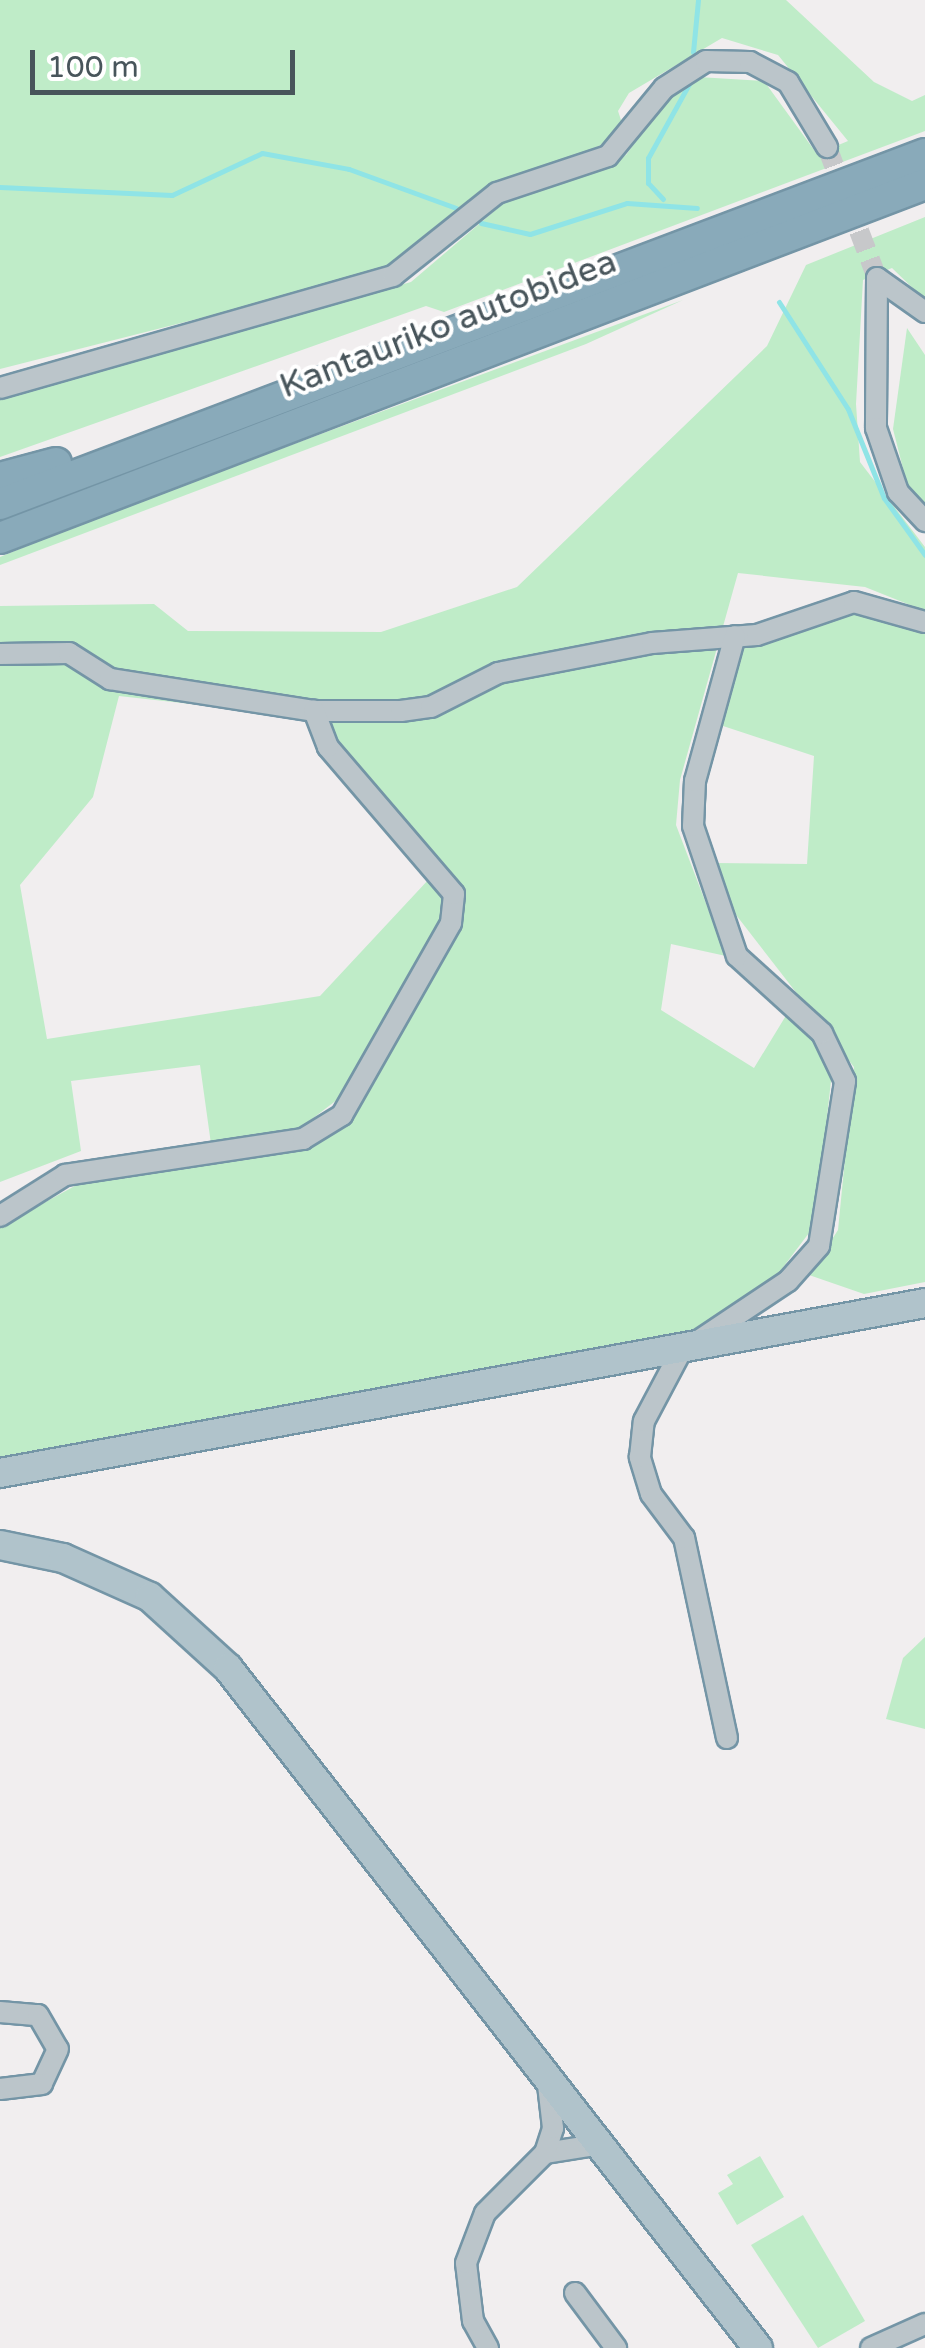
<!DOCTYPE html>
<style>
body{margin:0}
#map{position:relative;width:925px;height:2348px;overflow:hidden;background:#f1eeef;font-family:"Varela Round",sans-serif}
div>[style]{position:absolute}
.green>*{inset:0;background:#bfecc8}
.stream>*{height:5px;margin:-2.5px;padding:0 2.5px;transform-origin:2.5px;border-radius:2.5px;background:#8fe4e6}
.minor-tunnel>*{height:20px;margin-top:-10px;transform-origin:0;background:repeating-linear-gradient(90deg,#c7c8ca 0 20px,transparent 0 30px)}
.roads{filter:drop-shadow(2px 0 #7495a6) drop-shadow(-2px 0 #7495a6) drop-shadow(0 2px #7495a6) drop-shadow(0 -2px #7495a6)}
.minor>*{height:20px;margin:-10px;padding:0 10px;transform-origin:10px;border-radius:10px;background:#bbc5ca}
.major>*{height:28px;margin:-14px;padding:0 14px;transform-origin:14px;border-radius:14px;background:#b0c3cb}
.highway>*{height:30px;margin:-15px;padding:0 15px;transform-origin:15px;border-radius:15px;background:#89aaba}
span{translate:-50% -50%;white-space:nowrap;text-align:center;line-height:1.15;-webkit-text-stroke:8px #fff;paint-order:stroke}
.street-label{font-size:35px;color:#48555b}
.scale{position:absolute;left:30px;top:50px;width:265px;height:45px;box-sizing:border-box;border:5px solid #48555b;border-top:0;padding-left:12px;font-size:30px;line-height:35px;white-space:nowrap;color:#48555b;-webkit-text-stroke:8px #fff;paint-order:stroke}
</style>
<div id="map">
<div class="green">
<div style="clip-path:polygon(0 0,786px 0,874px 82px,912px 101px,925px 95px,925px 131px,444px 312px,426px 306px,0 457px,0 397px,411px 282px,519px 190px,626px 155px,674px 88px,698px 77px,764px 81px,817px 154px,848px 141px,778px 55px,722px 38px,629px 93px,618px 111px,624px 129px,599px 146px,479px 193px,411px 258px,378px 273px,0 369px)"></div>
<div style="clip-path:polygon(evenodd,925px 217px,925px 300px,892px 268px,863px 280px,856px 404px,860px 462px,925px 547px,925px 611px,865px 587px,738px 573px,680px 780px,676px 825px,726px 956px,671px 944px,661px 1010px,754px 1068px,790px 1009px,818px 1043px,832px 1072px,815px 1225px,778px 1274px,690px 1335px,0 1461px,0 1227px,82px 1182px,305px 1147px,348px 1125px,372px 1073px,295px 1132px,211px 1144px,200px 1065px,71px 1081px,81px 1151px,0 1182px,0 606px,154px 604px,188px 631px,381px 632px,517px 587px,767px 346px,806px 265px,925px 217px,119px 696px,326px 719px,332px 741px,443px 864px,320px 996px,47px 1039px,20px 885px,93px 797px,119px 696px)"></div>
<div style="clip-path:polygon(683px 300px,586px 344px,0 565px,0 557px,97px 517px)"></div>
<div style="clip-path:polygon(907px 328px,925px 355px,925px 505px,908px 488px,893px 429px)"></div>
<div style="clip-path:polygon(847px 611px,925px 629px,925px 1282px,864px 1294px,809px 1275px,838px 1230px,854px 1067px,733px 911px,713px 863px,807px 864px,814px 756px,720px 725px,742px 646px)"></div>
<div style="clip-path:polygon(925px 1637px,925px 1729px,886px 1719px,903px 1658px)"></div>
<div style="clip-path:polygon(760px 2156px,784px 2197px,737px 2225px,718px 2193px,733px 2184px,727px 2175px)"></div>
<div style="clip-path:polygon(803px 2215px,865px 2321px,818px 2348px,751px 2245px)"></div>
</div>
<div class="stream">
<div style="left:693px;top:52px;width:52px;rotate:-84.5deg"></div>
<div style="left:0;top:187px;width:172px;rotate:2.7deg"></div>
<div style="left:172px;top:195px;width:99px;rotate:-25deg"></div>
<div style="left:262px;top:153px;width:88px;rotate:10.4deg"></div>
<div style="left:349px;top:169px;width:114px;rotate:20deg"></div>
<div style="left:663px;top:199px;width:22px;rotate:-133deg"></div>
<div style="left:648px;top:183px;width:25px;rotate:-90deg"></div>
<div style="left:648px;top:158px;width:85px;rotate:-61deg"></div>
<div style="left:481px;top:223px;width:50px;rotate:12.7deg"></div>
<div style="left:530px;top:234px;width:102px;rotate:-17.7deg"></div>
<div style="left:627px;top:203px;width:70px;rotate:4.1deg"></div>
<div style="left:779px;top:302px;width:127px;rotate:57.2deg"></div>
<div style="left:848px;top:409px;width:96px;rotate:68deg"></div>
<div style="left:884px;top:498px;width:70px;rotate:54.3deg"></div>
</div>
<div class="minor-tunnel">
<div style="left:827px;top:147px;width:140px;rotate:69.1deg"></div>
</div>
<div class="roads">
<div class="minor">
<div style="left:877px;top:278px;width:150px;rotate:90.4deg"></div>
<div style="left:876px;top:428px;width:68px;rotate:71deg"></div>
<div style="left:898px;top:492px;width:40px;rotate:47deg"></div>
<div style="left:877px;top:278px;width:59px;rotate:35.3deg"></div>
<div style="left:0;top:388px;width:409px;rotate:-15.9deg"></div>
<div style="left:393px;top:276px;width:133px;rotate:-38.6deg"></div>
<div style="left:497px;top:193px;width:117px;rotate:-18.4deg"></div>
<div style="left:608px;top:156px;width:88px;rotate:-50.5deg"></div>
<div style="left:664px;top:88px;width:50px;rotate:-32.7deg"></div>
<div style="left:706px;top:61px;width:44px;rotate:1.3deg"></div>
<div style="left:750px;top:62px;width:43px;rotate:27.8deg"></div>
<div style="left:788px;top:82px;width:76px;rotate:59deg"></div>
<div style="left:0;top:654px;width:69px;rotate:-0.8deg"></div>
<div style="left:69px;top:653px;width:49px;rotate:32.4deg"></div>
<div style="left:110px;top:679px;width:206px;rotate:8.9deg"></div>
<div style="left:314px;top:711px;width:87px"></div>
<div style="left:401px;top:711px;width:30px;rotate:-8deg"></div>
<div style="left:431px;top:707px;width:75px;rotate:-26.9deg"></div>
<div style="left:498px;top:673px;width:157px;rotate:-11deg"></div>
<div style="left:652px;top:643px;width:105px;rotate:-4.4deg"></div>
<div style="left:757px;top:635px;width:102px;rotate:-18.8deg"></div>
<div style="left:854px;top:602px;width:74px;rotate:15.7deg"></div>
<div style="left:0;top:1216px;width:77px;rotate:-32.2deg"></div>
<div style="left:65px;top:1175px;width:241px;rotate:-8.6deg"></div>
<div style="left:303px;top:1139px;width:46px;rotate:-31.6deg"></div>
<div style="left:342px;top:1115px;width:221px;rotate:-60.4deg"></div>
<div style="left:451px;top:923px;width:29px;rotate:-84deg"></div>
<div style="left:454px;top:894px;width:194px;rotate:-130.6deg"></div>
<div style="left:328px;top:747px;width:39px;rotate:-111deg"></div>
<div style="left:727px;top:1738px;width:205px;rotate:-102.1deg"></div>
<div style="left:684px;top:1538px;width:55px;rotate:-126.9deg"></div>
<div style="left:651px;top:1494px;width:39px;rotate:-107deg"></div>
<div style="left:640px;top:1457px;width:36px;rotate:-84deg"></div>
<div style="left:644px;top:1421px;width:77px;rotate:-62.1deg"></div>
<div style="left:680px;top:1353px;width:130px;rotate:-33.7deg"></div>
<div style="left:788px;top:1281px;width:47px;rotate:-48.5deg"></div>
<div style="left:819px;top:1246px;width:167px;rotate:-81deg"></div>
<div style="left:845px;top:1081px;width:53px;rotate:-115.6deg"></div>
<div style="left:822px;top:1033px;width:115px;rotate:-137.8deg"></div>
<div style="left:737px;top:956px;width:137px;rotate:-108.7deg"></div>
<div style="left:693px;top:826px;width:45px;rotate:-87.5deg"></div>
<div style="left:695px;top:781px;width:150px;rotate:-74.6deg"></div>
<div style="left:0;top:2012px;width:38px;rotate:5deg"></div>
<div style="left:38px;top:2015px;width:39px;rotate:60deg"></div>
<div style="left:58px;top:2049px;width:38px;rotate:115deg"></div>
<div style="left:42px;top:2084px;width:42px;rotate:173.2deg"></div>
<div style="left:545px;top:2153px;width:51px;rotate:-9.1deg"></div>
<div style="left:575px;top:2293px;width:69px;rotate:53.3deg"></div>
<div style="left:488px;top:2348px;width:31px;rotate:-119deg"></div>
<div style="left:473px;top:2321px;width:58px;rotate:-96.9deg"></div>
<div style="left:466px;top:2263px;width:53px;rotate:-69.2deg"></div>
<div style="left:485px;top:2213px;width:85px;rotate:-45deg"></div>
<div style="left:545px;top:2153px;width:26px;rotate:-72deg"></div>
<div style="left:553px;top:2128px;width:43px;rotate:-96.6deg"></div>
<div style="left:871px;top:2348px;width:59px;rotate:-24deg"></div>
</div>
<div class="major">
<div style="left:0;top:1473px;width:940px;rotate:-10.41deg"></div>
<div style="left:0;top:1545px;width:64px;rotate:11.7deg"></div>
<div style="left:63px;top:1558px;width:95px;rotate:24.1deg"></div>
<div style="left:150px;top:1597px;width:105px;rotate:42.3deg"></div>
<div style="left:228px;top:1668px;width:862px;rotate:52.07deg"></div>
</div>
<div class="highway">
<div style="left:0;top:478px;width:58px;rotate:-15deg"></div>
<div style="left:0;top:504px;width:989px;rotate:-20.73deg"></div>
<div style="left:0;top:538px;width:990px;rotate:-20.94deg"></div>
</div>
</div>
<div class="street-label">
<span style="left:448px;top:324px;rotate:-21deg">Kantauriko autobidea</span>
</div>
<div class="scale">100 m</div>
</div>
